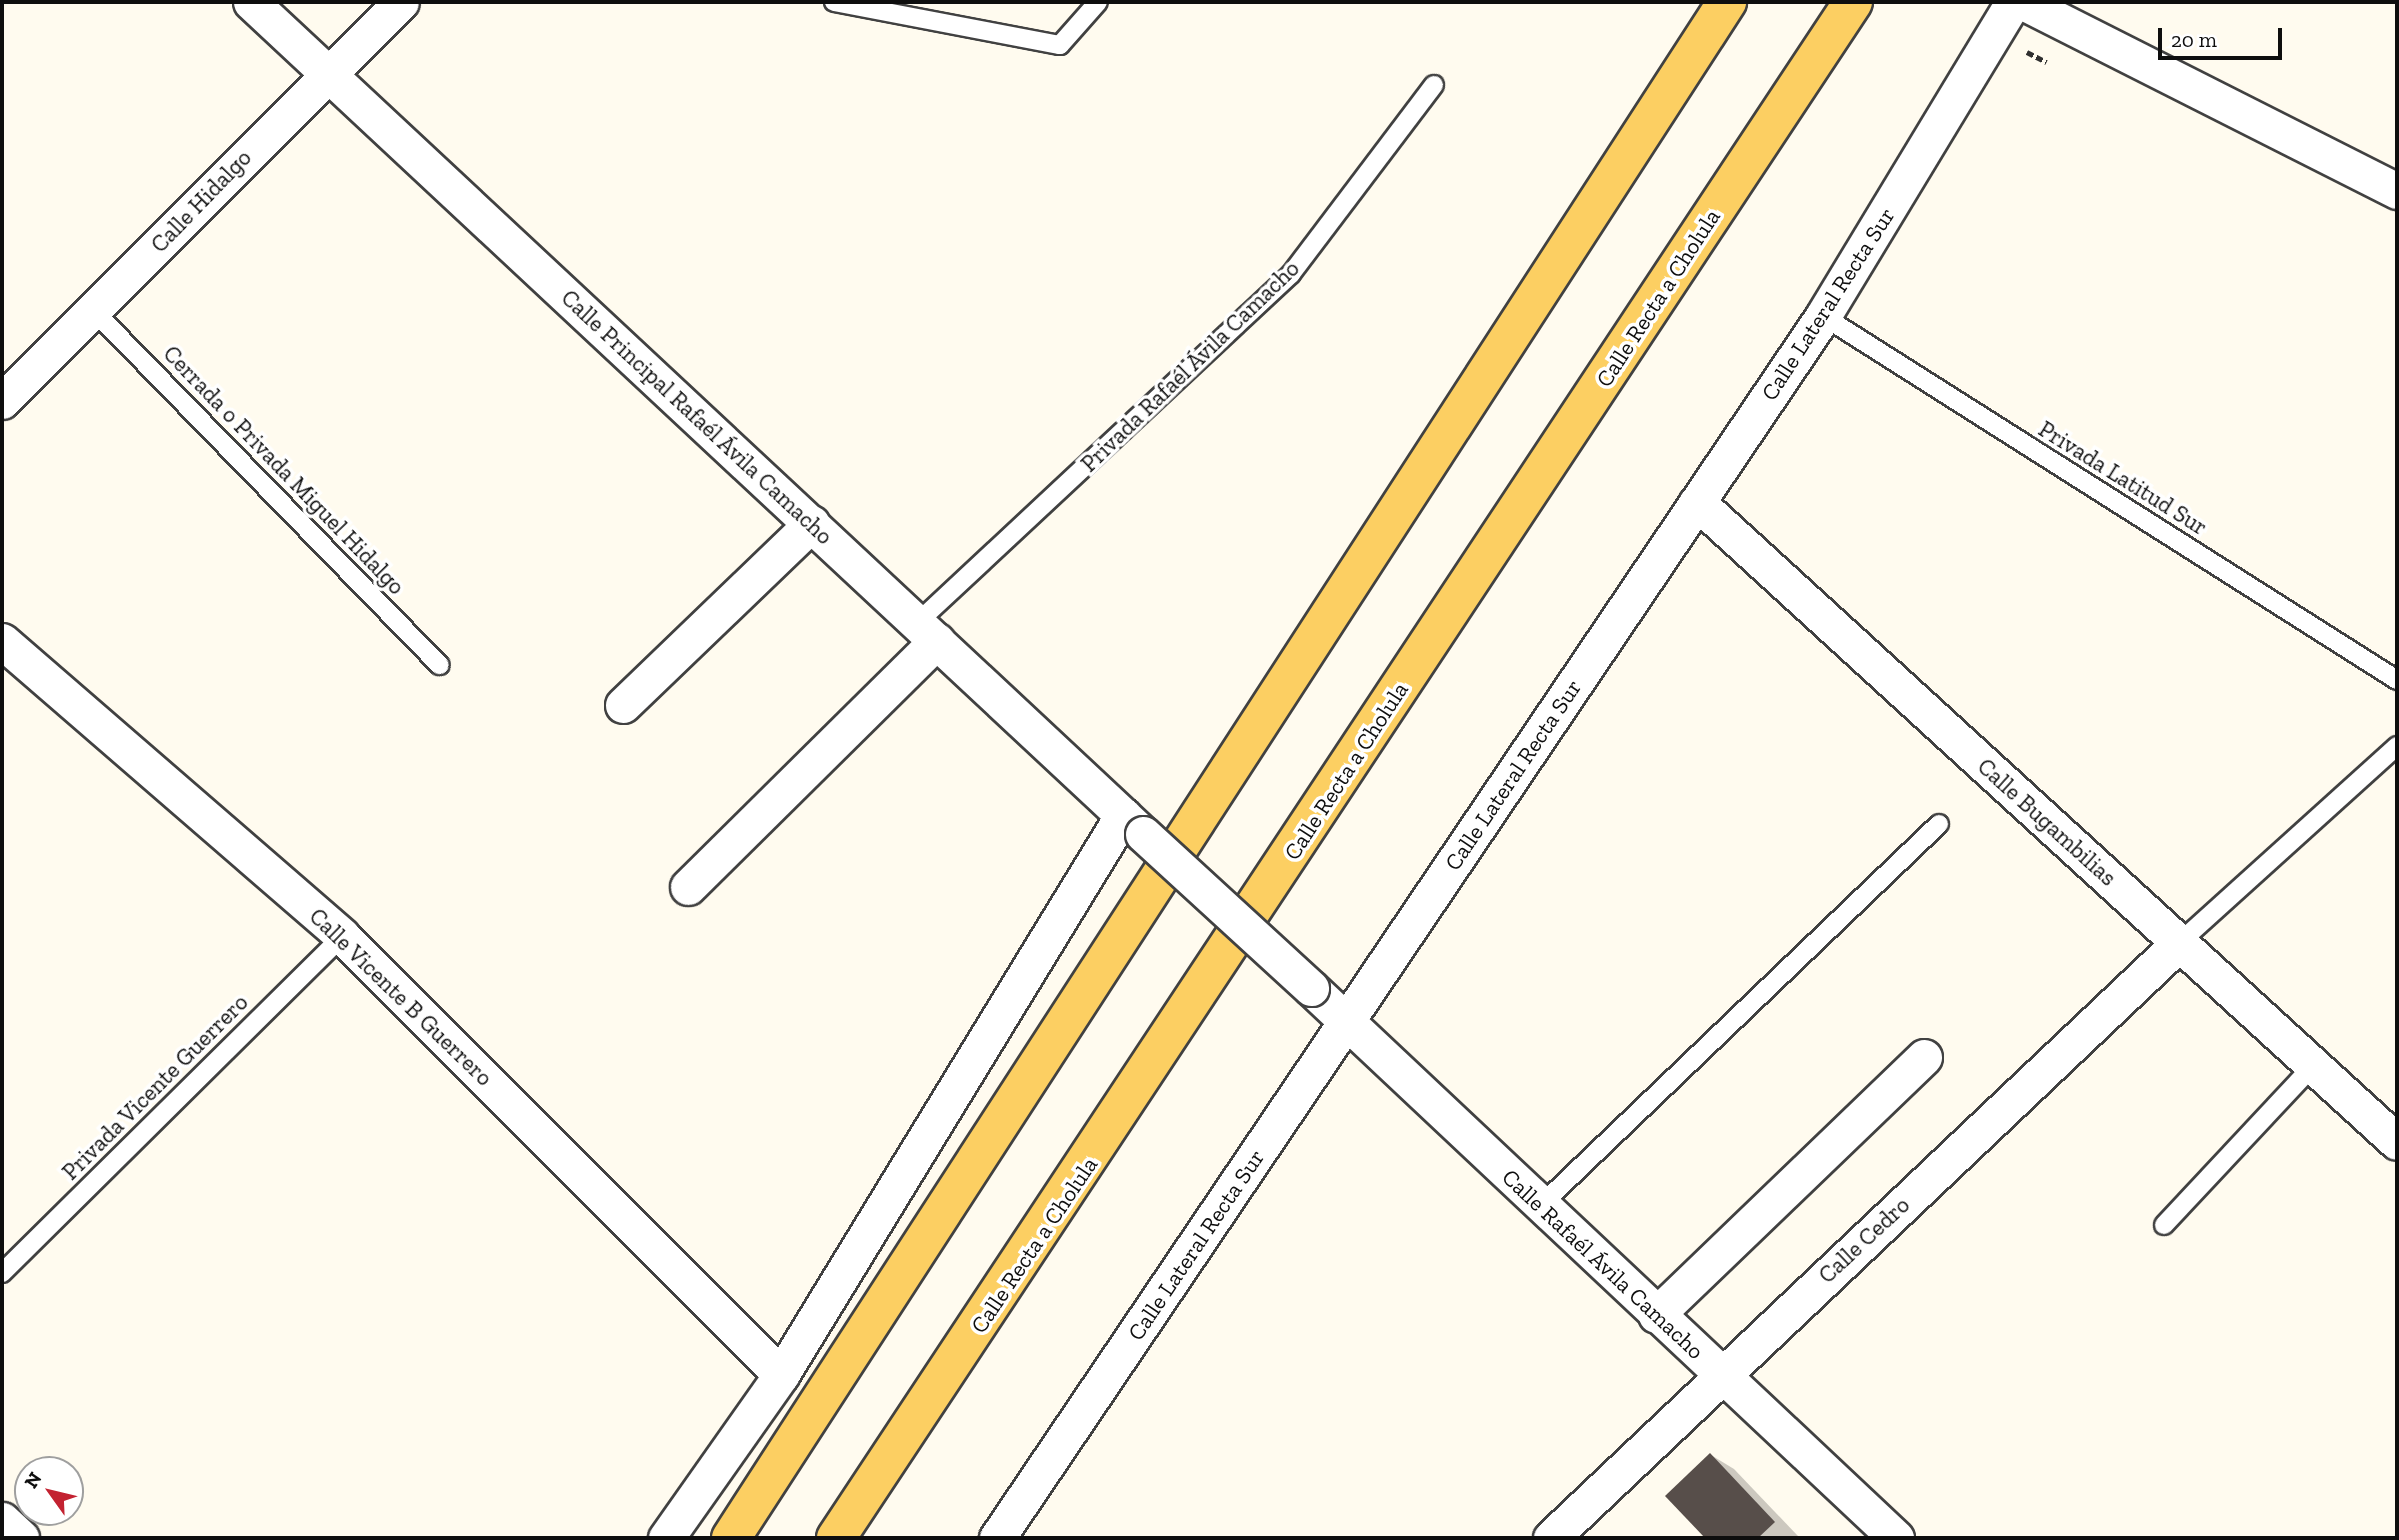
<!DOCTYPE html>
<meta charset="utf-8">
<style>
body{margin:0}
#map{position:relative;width:2399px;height:1540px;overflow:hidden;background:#fffbef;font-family:"Zilla Slab",serif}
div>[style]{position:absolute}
.shadow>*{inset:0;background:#0003}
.building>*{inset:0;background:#574e4a}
.path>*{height:4.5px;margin-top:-2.25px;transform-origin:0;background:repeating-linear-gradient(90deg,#303030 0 7px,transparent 0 10.5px)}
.roads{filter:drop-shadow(2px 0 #414141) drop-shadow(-2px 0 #414141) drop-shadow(0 2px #414141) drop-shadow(0 -2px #414141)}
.lane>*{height:18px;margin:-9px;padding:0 9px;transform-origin:9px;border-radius:9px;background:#fff}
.street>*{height:35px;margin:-17.5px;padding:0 17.5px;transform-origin:17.5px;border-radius:17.5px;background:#fff}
.primary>*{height:38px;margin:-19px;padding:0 19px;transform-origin:19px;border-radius:19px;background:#fccf62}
.bridges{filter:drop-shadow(2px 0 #414141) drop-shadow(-2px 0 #414141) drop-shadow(0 2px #414141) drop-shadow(0 -2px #414141)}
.street-bridge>*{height:35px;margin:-17.5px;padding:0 17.5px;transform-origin:17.5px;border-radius:17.5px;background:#fff}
span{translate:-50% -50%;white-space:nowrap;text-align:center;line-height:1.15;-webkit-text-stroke:7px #fff;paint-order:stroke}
.street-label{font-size:23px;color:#0e0e0e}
.frame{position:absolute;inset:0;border:4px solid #0e0e0e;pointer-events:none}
.north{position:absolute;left:14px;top:1456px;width:70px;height:70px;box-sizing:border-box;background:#fff;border:2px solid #9f9f9f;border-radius:50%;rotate:304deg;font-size:19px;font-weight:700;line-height:28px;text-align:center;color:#0e0e0e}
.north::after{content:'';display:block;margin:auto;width:24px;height:32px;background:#c32231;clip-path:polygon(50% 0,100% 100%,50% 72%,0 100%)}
.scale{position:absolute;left:2158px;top:28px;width:124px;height:32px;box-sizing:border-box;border:4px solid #0e0e0e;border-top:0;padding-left:9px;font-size:21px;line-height:24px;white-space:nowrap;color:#0e0e0e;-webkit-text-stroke:5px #fff;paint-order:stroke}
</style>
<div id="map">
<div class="shadow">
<div style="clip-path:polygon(1711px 1455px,1734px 1469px,1798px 1536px,1707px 1538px,1667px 1496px)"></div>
</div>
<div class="building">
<div style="clip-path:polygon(1710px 1453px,1775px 1522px,1758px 1538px,1705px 1538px,1665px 1496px)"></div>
</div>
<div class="path">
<div style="left:2027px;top:52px;width:22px;rotate:27deg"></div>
</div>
<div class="roads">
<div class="lane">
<div style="left:834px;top:2px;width:230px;rotate:10.8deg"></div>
<div style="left:1060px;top:45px;width:57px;rotate:-48.5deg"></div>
<div style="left:94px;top:311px;width:495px;rotate:45.7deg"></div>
<div style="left:1823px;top:316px;width:680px;rotate:32.38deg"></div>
<div style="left:918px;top:622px;width:510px;rotate:-43.01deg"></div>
<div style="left:1291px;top:274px;width:237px;rotate:-52.9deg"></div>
<div style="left:2179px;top:943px;width:294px;rotate:-42.1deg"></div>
<div style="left:1541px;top:1205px;width:551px;rotate:-43.75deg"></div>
<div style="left:2164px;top:1225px;width:218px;rotate:-46.9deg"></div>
<div style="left:2px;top:1273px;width:479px;rotate:-44.7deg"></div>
</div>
<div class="street">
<div style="left:251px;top:2px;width:1220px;rotate:43.01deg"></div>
<div style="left:2023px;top:2px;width:419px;rotate:26.8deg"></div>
<div style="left:2px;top:401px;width:564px;rotate:-45deg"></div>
<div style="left:1697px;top:502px;width:948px;rotate:42.44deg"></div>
<div style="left:2px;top:641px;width:450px;rotate:40.9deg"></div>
<div style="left:342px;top:936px;width:621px;rotate:45deg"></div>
<div style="left:623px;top:705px;width:262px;rotate:-43.9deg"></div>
<div style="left:688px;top:887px;width:350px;rotate:-44.7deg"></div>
<div style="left:1311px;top:988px;width:803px;rotate:43.23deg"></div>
<div style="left:1656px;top:1315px;width:372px;rotate:-43.9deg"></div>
<div style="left:2px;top:1520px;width:26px;rotate:43deg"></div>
<div style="left:666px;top:1538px;width:199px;rotate:-54.8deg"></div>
<div style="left:781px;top:1375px;width:656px;rotate:-58.59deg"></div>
<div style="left:997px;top:1538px;width:1475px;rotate:-55.94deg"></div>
<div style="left:1823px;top:316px;width:367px;rotate:-58.8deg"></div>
<div style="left:1551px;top:1538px;width:865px;rotate:-43.45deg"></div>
</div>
<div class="primary">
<div style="left:731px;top:1538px;width:1831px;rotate:-57.04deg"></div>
<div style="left:836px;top:1538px;width:1842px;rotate:-56.49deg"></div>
</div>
</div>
<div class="bridges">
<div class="street-bridge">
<div style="left:1143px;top:834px;width:228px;rotate:42.5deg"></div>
</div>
</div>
<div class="street-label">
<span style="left:201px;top:201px;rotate:-46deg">Calle Hidalgo</span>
<span style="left:1658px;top:298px;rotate:-57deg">Calle Recta a Cholula</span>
<span style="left:1828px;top:304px;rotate:-57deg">Calle Lateral Recta Sur</span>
<span style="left:1190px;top:366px;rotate:-44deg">Privada Rafaél Ávila Camacho</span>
<span style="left:697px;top:417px;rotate:43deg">Calle Principal Rafaél Ávila Camacho</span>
<span style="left:284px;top:470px;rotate:46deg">Cerrada o Privada Miguel Hidalgo</span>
<span style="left:2123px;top:478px;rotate:32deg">Privada Latitud Sur</span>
<span style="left:1346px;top:771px;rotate:-57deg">Calle Recta a Cholula</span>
<span style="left:1513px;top:775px;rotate:-56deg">Calle Lateral Recta Sur</span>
<span style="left:2047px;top:822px;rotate:42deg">Calle Bugambilias</span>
<span style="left:401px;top:997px;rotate:44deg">Calle Vicente B Guerrero</span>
<span style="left:155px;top:1087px;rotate:-45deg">Privada Vicente Guerrero</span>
<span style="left:1864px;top:1240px;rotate:-43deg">Calle Cedro</span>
<span style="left:1034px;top:1245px;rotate:-56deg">Calle Recta a Cholula</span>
<span style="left:1196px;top:1245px;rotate:-56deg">Calle Lateral Recta Sur</span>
<span style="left:1603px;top:1264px;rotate:43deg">Calle Rafaél Ávila Camacho</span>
</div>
<div class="frame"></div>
<div class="north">N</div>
<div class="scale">20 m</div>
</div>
